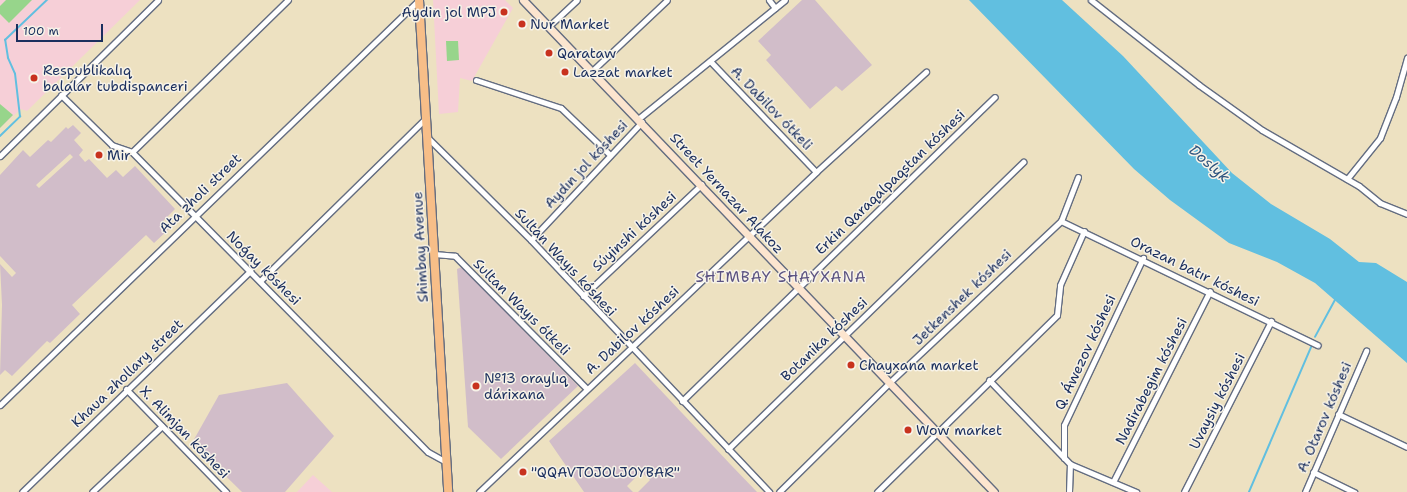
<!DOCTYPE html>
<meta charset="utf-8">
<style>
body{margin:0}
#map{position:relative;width:1407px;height:492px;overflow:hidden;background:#ede1c1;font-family:"Shantell Sans",sans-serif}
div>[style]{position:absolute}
.built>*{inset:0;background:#f6cfd7}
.industrial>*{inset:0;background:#d1bdc9}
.green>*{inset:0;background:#97d58b}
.water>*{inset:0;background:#61bfe0}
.stream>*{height:1.5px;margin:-0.75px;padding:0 0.75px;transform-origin:0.75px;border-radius:0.75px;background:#61bfe0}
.roads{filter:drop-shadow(1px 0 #646d81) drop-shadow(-1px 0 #646d81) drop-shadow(0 1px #646d81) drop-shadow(0 -1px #646d81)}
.street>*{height:5px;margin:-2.5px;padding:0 2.5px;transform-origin:2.5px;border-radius:2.5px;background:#fff}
.secondary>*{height:7px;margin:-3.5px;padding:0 3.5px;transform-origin:3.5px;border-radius:3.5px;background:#fce5cf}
.primary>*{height:8px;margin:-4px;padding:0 4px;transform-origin:4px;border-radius:4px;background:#f7be88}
.dots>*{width:11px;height:11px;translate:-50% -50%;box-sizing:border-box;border:2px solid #f7f3e8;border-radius:50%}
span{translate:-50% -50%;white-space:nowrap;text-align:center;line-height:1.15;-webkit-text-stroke:3px #f7f3e8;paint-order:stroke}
.poi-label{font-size:14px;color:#1b2f5e}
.right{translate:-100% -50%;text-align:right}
.left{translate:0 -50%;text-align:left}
.street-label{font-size:14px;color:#1b2f5e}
.water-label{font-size:15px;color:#2c537e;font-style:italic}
.neighbourhood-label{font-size:15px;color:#5b5382;letter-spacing:1px}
.scale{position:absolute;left:16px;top:24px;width:87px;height:18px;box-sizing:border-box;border:2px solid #1b2f5e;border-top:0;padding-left:5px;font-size:12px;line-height:14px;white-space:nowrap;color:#1b2f5e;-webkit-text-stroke:3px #f7f3e8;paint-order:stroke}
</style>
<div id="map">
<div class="built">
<div style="clip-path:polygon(0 0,140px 0,27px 111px,21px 109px,0 128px)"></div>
<div style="clip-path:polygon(433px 0,505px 0,513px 8px,472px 81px,460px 78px,458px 112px,439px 114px)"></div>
<div style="clip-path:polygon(313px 475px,332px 492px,297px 492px)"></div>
</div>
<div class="industrial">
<div style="clip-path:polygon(802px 0,815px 0,872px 65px,842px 91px,836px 86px,810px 109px,766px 60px,771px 55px,758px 41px)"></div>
<div style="clip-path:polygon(evenodd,73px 125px,81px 133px,74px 140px,83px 150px,79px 155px,85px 162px,89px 159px,107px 178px,116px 170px,123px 177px,135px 166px,175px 209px,162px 222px,169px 229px,154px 243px,146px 235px,72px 305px,80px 314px,50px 343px,47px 341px,12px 376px,5px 370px,0 375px,2px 305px,0 264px,12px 277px,16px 273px,0 256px,0 175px,23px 150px,30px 157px,48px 140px,51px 142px,66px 127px,68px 129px,73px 125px,70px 154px,73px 157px,39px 188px,36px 185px,70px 154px)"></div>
<div style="clip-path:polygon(462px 267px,578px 386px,501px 459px,468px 427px,457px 269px)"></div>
<div style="clip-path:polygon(635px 363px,731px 465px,757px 492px,638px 492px,650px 480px,641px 472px,627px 486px,633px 492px,584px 492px,549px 441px)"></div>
<div style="clip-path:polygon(287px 383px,334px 436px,285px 492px,242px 492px,192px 443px,219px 395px)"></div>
</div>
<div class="green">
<div style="clip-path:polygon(6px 0,32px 0,9px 23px,0 14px,0 6px)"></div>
<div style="clip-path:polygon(446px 41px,458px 41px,459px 60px,447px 61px)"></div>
<div style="clip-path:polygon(0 104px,13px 115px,0 128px)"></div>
</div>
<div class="water">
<div style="clip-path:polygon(969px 0,1062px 0,1123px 56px,1232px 173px,1271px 204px,1330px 239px,1359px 262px,1376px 263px,1407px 282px,1407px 363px,1315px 283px,1277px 262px,1229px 243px,1170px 200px,1134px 169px)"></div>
</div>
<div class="stream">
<div style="left:0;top:136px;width:28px;rotate:-44deg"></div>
<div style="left:20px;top:117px;width:43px;rotate:-96.6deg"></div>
<div style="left:15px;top:74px;width:17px;rotate:-114deg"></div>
<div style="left:8px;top:58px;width:18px;rotate:-99deg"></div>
<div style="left:5px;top:40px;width:58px;rotate:-43.6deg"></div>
<div style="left:1315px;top:337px;width:42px;rotate:-61.6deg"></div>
<div style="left:1249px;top:492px;width:160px;rotate:-66.8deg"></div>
</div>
<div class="roads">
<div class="street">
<div style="left:769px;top:0;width:10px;rotate:53deg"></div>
<div style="left:1091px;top:0;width:137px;rotate:38.2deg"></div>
<div style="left:1199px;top:85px;width:77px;rotate:35.5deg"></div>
<div style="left:1262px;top:130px;width:112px;rotate:30deg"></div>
<div style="left:1359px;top:186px;width:27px;rotate:39deg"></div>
<div style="left:1380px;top:203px;width:29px;rotate:22deg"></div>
<div style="left:549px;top:26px;width:38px;rotate:-43deg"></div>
<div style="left:710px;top:61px;width:153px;rotate:46.3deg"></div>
<div style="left:592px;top:71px;width:103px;rotate:-43.4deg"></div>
<div style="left:476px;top:80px;width:89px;rotate:18.2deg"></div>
<div style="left:561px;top:108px;width:68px;rotate:43.8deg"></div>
<div style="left:61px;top:95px;width:71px;rotate:44.4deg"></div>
<div style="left:112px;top:145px;width:21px;rotate:19deg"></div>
<div style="left:132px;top:152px;width:421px;rotate:45.4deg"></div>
<div style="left:428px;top:452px;width:21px;rotate:29deg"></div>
<div style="left:638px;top:119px;width:189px;rotate:-39deg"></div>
<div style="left:427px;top:137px;width:146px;rotate:44.7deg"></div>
<div style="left:531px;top:240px;width:347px;rotate:46.6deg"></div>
<div style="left:132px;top:152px;width:218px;rotate:-44.3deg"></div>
<div style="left:0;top:156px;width:222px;rotate:-44.6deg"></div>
<div style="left:1347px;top:179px;width:53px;rotate:-51.2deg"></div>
<div style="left:1380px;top:138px;width:44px;rotate:-68.7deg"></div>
<div style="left:1396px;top:97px;width:41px;rotate:-74.2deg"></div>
<div style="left:1061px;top:221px;width:285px;rotate:25.8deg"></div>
<div style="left:531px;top:240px;width:162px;rotate:-46.8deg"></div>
<div style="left:434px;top:254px;width:21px;rotate:5deg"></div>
<div style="left:455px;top:256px;width:187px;rotate:45.2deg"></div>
<div style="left:260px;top:281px;width:233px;rotate:-44.5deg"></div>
<div style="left:583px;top:296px;width:163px;rotate:-43.3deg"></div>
<div style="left:989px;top:380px;width:117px;rotate:46deg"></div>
<div style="left:1070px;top:464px;width:72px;rotate:23deg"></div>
<div style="left:126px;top:389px;width:144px;rotate:45.8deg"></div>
<div style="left:682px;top:401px;width:436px;rotate:-44.2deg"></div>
<div style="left:0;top:405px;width:583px;rotate:-44.03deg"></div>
<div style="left:1338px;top:414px;width:76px;rotate:25.6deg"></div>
<div style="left:728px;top:449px;width:412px;rotate:-44.2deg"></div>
<div style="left:1064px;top:458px;width:33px;rotate:-90deg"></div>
<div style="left:1064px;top:425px;width:185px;rotate:-64.7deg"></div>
<div style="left:1313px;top:472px;width:46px;rotate:26deg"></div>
<div style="left:1113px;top:482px;width:214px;rotate:-63.1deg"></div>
<div style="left:22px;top:492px;width:318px;rotate:-44.1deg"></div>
<div style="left:92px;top:492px;width:96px;rotate:-43.3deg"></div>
<div style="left:479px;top:492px;width:465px;rotate:-43.5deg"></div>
<div style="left:816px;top:172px;width:149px;rotate:-42.3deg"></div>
<div style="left:779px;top:492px;width:156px;rotate:-44.7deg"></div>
<div style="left:890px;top:382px;width:235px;rotate:-43.3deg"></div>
<div style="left:1061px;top:221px;width:47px;rotate:-68.9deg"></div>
<div style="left:877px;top:492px;width:252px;rotate:-44.5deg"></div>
<div style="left:1057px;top:315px;width:30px;rotate:-84deg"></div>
<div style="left:1060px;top:285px;width:59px;rotate:-66deg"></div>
<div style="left:1069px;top:492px;width:28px;rotate:-88deg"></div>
<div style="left:1184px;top:492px;width:192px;rotate:-63deg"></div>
<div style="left:1305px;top:492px;width:154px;rotate:-66.6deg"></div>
</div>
<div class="secondary">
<div style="left:523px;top:0;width:681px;rotate:46.25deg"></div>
</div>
<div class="primary">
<div style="left:419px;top:0;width:493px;rotate:86.6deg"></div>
</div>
</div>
<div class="dots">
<div style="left:504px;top:12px;background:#c8321e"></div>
<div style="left:522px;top:24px;background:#c8321e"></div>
<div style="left:549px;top:53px;background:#c8321e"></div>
<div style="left:565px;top:72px;background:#c8321e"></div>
<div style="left:34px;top:78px;background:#c8321e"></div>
<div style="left:99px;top:155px;background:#c8321e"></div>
<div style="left:851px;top:365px;background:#c8321e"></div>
<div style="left:476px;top:386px;background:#c8321e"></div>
<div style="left:908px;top:430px;background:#c8321e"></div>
<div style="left:523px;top:472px;background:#c8321e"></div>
</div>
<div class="poi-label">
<span class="right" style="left:496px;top:12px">Aydin jol MPJ</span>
<span class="left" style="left:530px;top:24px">Nur Market</span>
<span class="left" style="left:557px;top:53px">Qarataw</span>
<span class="left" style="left:43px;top:78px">Respublikalıq<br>balalar tubdispanceri</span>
<span class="left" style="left:573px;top:72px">Lazzat market</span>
<span class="left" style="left:107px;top:155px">Mir</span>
<span class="left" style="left:859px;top:365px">Chayxana market</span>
<span class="left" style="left:484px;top:386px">№13 oraylıq<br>dárixana</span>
<span class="left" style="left:916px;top:430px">Wow market</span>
<span class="left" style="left:531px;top:472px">"QQAVTOJOLJOYBAR"</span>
</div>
<div class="street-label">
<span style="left:772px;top:108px;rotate:46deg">A. Dabilov ótkeli</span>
<span style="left:586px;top:164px;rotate:-47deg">Aydın jol kóshesi</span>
<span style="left:890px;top:182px;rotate:-44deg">Erkin Qaraqalpaqstan kóshesi</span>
<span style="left:200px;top:193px;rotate:-44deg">Ata zholi street</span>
<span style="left:727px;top:193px;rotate:47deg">Street Yernazar Alakoz</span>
<span style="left:634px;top:231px;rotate:-43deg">Súyinshi kóshesi</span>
<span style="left:420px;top:247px;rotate:-93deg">Shimbay Avenue</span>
<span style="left:566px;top:262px;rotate:47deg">Sultan Wayıs kóshesi</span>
<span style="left:264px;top:268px;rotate:45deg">Noǵay kóshesi</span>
<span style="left:1195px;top:271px;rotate:26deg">Orazan batır kóshesi</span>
<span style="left:962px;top:297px;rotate:-44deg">Jetkenshek kóshesi</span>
<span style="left:522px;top:307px;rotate:45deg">Sultan Wayıs ótkeli</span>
<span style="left:632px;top:330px;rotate:-43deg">A. Dabilov kóshesi</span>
<span style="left:824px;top:339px;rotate:-44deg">Botanika kóshesi</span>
<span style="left:1085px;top:352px;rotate:-65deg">Q. Áwezov kóshesi</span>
<span style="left:127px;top:373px;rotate:-44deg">Khaua zhollary street</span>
<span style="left:1151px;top:381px;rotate:-63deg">Nadirabegim kóshesi</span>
<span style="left:1217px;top:401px;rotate:-63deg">Uvaysiy kóshesi</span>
<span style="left:1324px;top:417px;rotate:-67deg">A. Otarov kóshesi</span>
<span style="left:185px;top:432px;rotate:46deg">X. Alimjan kóshesi</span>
</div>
<div class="water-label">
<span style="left:1209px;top:164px;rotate:41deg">Doslyk</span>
</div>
<div class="neighbourhood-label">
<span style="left:781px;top:278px">SHIMBAY SHAYXANA</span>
</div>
<div class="scale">100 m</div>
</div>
